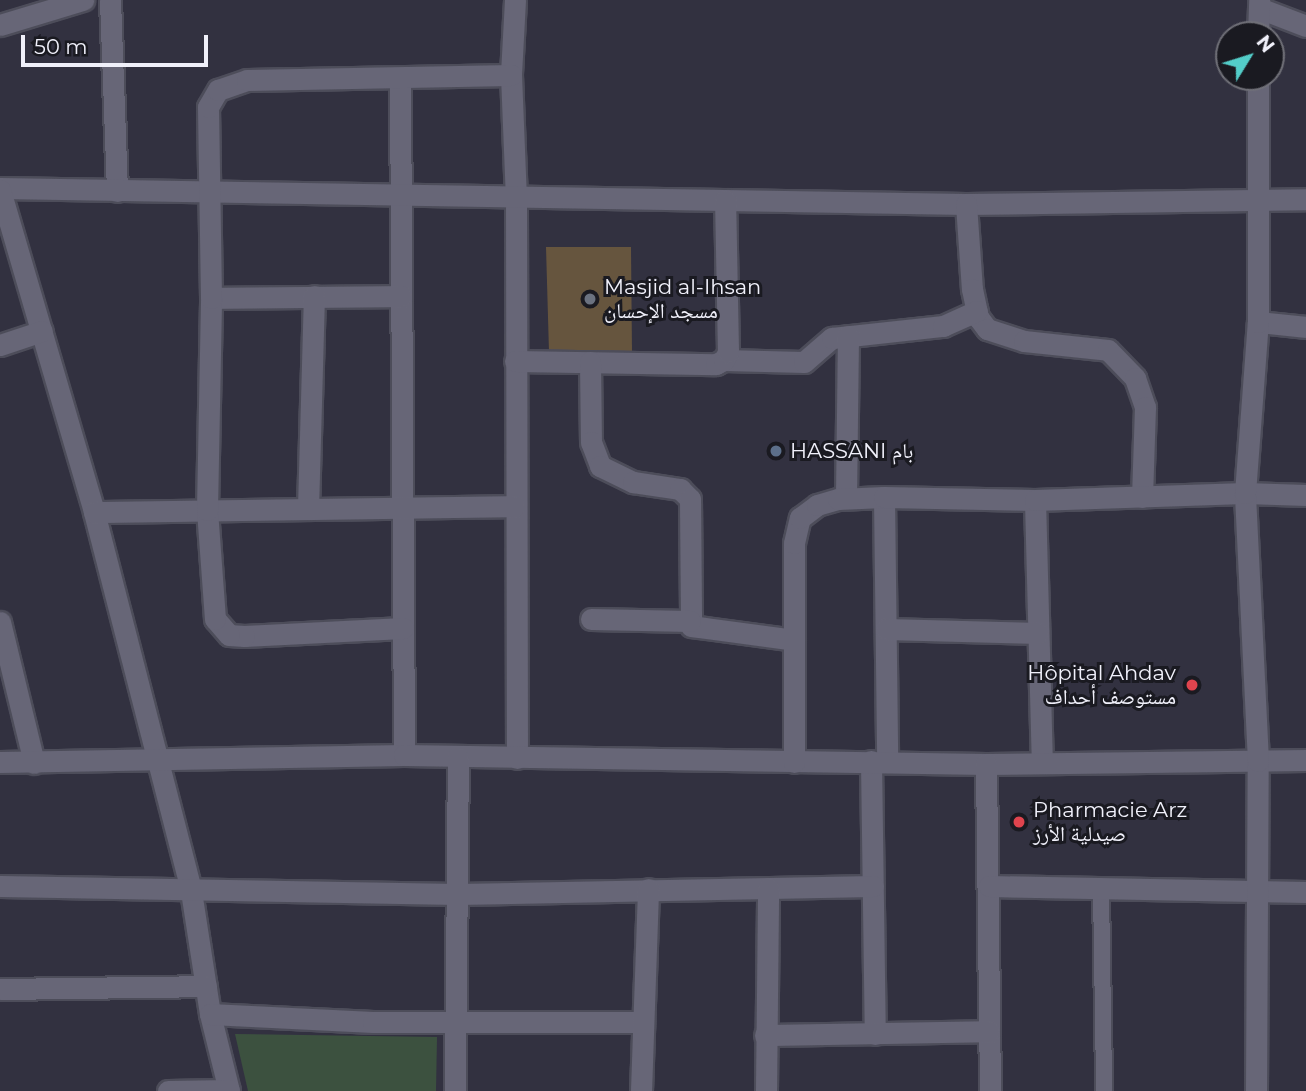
<!DOCTYPE html>
<meta charset="utf-8">
<style>
body{margin:0}
#map{position:relative;width:1306px;height:1091px;overflow:hidden;background:#323140;font-family:Montserrat,"Noto Naskh Arabic",sans-serif}
div>[style]{position:absolute}
.green>*{inset:0;background:#3c513f}
.building>*{inset:0;background:#66553e}
.roads{filter:drop-shadow(2px 0 #4d4d5a) drop-shadow(-2px 0 #4d4d5a) drop-shadow(0 2px #4d4d5a) drop-shadow(0 -2px #4d4d5a)}
.service>*{height:16px;margin:-8px;padding:0 8px;transform-origin:8px;border-radius:8px;background:#676677}
.minor>*{height:21px;margin:-10.5px;padding:0 10.5px;transform-origin:10.5px;border-radius:10.5px;background:#676677}
.dots>*{width:19px;height:19px;translate:-50% -50%;box-sizing:border-box;border:4px solid #1a1a21;border-radius:50%}
span{translate:-50% -50%;white-space:nowrap;text-align:center;line-height:1.15;-webkit-text-stroke:6px #1a1a21;paint-order:stroke}
.poi-label{font-size:21px;color:#f0f0fa}
.left{translate:0 -50%;text-align:left}
.right{translate:-100% -50%;text-align:right}
.north{position:absolute;left:1215px;top:21px;width:70px;height:70px;box-sizing:border-box;background:#1a1a21;border:2px solid #707078;border-radius:50%;rotate:52deg;font-size:19px;font-weight:700;line-height:28px;text-align:center;color:#f0f0fa}
.north::after{content:'';display:block;margin:auto;width:24px;height:32px;background:#53cdc9;clip-path:polygon(50% 0,100% 100%,50% 72%,0 100%)}
.scale{position:absolute;left:21px;top:35px;width:187px;height:32px;box-sizing:border-box;border:4px solid #f0f0fa;border-top:0;padding-left:9px;font-size:21px;line-height:24px;white-space:nowrap;color:#f0f0fa;-webkit-text-stroke:5px #1a1a21;paint-order:stroke}
</style>
<div id="map">
<div class="green">
<div style="clip-path:polygon(235px 1034px,437px 1037px,436px 1091px,248px 1091px)"></div>
</div>
<div class="building">
<div style="clip-path:polygon(546px 247px,631px 247px,632px 354px,549px 352px)"></div>
</div>
<div class="roads">
<div class="service">
<div style="left:1101px;top:890px;width:201px;rotate:89.1deg"></div>
</div>
<div class="minor">
<div style="left:110px;top:0;width:191px;rotate:87.9deg"></div>
<div style="left:515px;top:0;width:75px;rotate:93.1deg"></div>
<div style="left:511px;top:75px;width:122px;rotate:87.7deg"></div>
<div style="left:516px;top:197px;width:561px;rotate:89.9deg"></div>
<div style="left:1259px;top:8px;width:50px;rotate:21deg"></div>
<div style="left:0;top:25px;width:87px;rotate:-16.8deg"></div>
<div style="left:1258px;top:35px;width:35px;rotate:-88deg"></div>
<div style="left:400px;top:78px;width:677px;rotate:89.66deg"></div>
<div style="left:0;top:188px;width:966px;rotate:0.95deg"></div>
<div style="left:966px;top:204px;width:340px;rotate:-0.8deg"></div>
<div style="left:0;top:190px;width:335px;rotate:73.7deg"></div>
<div style="left:94px;top:512px;width:391px;rotate:75.6deg"></div>
<div style="left:191px;top:891px;width:124px;rotate:81.2deg"></div>
<div style="left:210px;top:1014px;width:79px;rotate:76.1deg"></div>
<div style="left:966px;top:204px;width:85px;rotate:86deg"></div>
<div style="left:972px;top:289px;width:29px;rotate:78deg"></div>
<div style="left:978px;top:317px;width:15px;rotate:53deg"></div>
<div style="left:987px;top:329px;width:39px;rotate:18deg"></div>
<div style="left:1024px;top:341px;width:84px;rotate:6.1deg"></div>
<div style="left:1108px;top:350px;width:39px;rotate:46deg"></div>
<div style="left:1135px;top:378px;width:31px;rotate:71deg"></div>
<div style="left:1145px;top:407px;width:90px;rotate:91.9deg"></div>
<div style="left:211px;top:298px;width:190px;rotate:-0.6deg"></div>
<div style="left:1258px;top:322px;width:48px;rotate:5.9deg"></div>
<div style="left:0;top:345px;width:44px;rotate:-18.4deg"></div>
<div style="left:724px;top:360px;width:80px;rotate:1.4deg"></div>
<div style="left:804px;top:362px;width:37px;rotate:-41deg"></div>
<div style="left:832px;top:338px;width:112px;rotate:-6.2deg"></div>
<div style="left:943px;top:326px;width:37px;rotate:-24deg"></div>
<div style="left:515px;top:361px;width:201px;rotate:0.9deg"></div>
<div style="left:716px;top:364px;width:9px;rotate:-27deg"></div>
<div style="left:724px;top:360px;width:9px;rotate:-63deg"></div>
<div style="left:728px;top:352px;width:152px;rotate:-91.1deg"></div>
<div style="left:590px;top:362px;width:80px;rotate:89.3deg"></div>
<div style="left:591px;top:442px;width:26px;rotate:69deg"></div>
<div style="left:600px;top:466px;width:37px;rotate:26deg"></div>
<div style="left:633px;top:482px;width:48px;rotate:8.5deg"></div>
<div style="left:680px;top:489px;width:14px;rotate:45deg"></div>
<div style="left:690px;top:499px;width:127px;rotate:89.5deg"></div>
<div style="left:691px;top:626px;width:104px;rotate:7.7deg"></div>
<div style="left:884px;top:497px;width:264px;rotate:89.3deg"></div>
<div style="left:846px;top:498px;width:162px;rotate:-89.3deg"></div>
<div style="left:1035px;top:500px;width:261px;rotate:88.5deg"></div>
<div style="left:308px;top:509px;width:213px;rotate:-88.4deg"></div>
<div style="left:94px;top:512px;width:420px;rotate:-0.8deg"></div>
<div style="left:591px;top:619px;width:99px;rotate:1.2deg"></div>
<div style="left:0;top:622px;width:145px;rotate:76.4deg"></div>
<div style="left:403px;top:628px;width:159px;rotate:177.1deg"></div>
<div style="left:244px;top:636px;width:15px;rotate:-176deg"></div>
<div style="left:229px;top:635px;width:21px;rotate:-131deg"></div>
<div style="left:215px;top:619px;width:109px;rotate:-94.2deg"></div>
<div style="left:207px;top:510px;width:212px;rotate:-88.9deg"></div>
<div style="left:211px;top:298px;width:191px;rotate:-90.9deg"></div>
<div style="left:208px;top:107px;width:20px;rotate:-60deg"></div>
<div style="left:218px;top:90px;width:31px;rotate:-19deg"></div>
<div style="left:247px;top:80px;width:264px;rotate:-1.1deg"></div>
<div style="left:886px;top:629px;width:152px;rotate:1.5deg"></div>
<div style="left:871px;top:761px;width:273px;rotate:89.2deg"></div>
<div style="left:0;top:762px;width:404px;rotate:-1deg"></div>
<div style="left:404px;top:755px;width:582px;rotate:0.89deg"></div>
<div style="left:986px;top:764px;width:320px;rotate:-0.7deg"></div>
<div style="left:794px;top:762px;width:219px;rotate:-90deg"></div>
<div style="left:794px;top:543px;width:26px;rotate:-77deg"></div>
<div style="left:800px;top:518px;width:21px;rotate:-37deg"></div>
<div style="left:817px;top:505px;width:22px;rotate:-16deg"></div>
<div style="left:838px;top:499px;width:46px;rotate:-2.5deg"></div>
<div style="left:884px;top:497px;width:151px;rotate:1.1deg"></div>
<div style="left:1035px;top:500px;width:210px;rotate:-1.9deg"></div>
<div style="left:1245px;top:493px;width:61px;rotate:1.9deg"></div>
<div style="left:986px;top:764px;width:327px;rotate:89.3deg"></div>
<div style="left:0;top:886px;width:457px;rotate:1deg"></div>
<div style="left:457px;top:894px;width:416px;rotate:-1.1deg"></div>
<div style="left:989px;top:886px;width:317px;rotate:1.1deg"></div>
<div style="left:0;top:989px;width:206px;rotate:-0.8deg"></div>
<div style="left:210px;top:1014px;width:163px;rotate:2.8deg"></div>
<div style="left:373px;top:1022px;width:268px"></div>
<div style="left:765px;top:1035px;width:224px;rotate:-1deg"></div>
<div style="left:168px;top:1091px;width:61px;rotate:-0.9deg"></div>
<div style="left:455px;top:1091px;width:333px;rotate:-89.5deg"></div>
<div style="left:641px;top:1091px;width:202px;rotate:-88deg"></div>
<div style="left:766px;top:1091px;width:203px;rotate:-89.4deg"></div>
<div style="left:1256px;top:1091px;width:330px;rotate:-89.7deg"></div>
<div style="left:1258px;top:761px;width:268px;rotate:-92.8deg"></div>
<div style="left:1245px;top:493px;width:171px;rotate:-85.7deg"></div>
<div style="left:1258px;top:322px;width:245px;rotate:-90deg"></div>
</div>
</div>
<div class="dots">
<div style="left:590px;top:299px;background:#6b7280"></div>
<div style="left:776px;top:451px;background:#5c6f8a"></div>
<div style="left:1192px;top:685px;background:#e0444e"></div>
<div style="left:1019px;top:822px;background:#e0444e"></div>
</div>
<div class="poi-label">
<span class="left" style="left:604px;top:299px">Masjid al-Ihsan<br>مسجد الإحسان</span>
<span class="left" style="left:790px;top:451px">HASSANI بام</span>
<span class="right" style="left:1176px;top:685px">Hôpital Ahdav<br>مستوصف أحداف</span>
<span class="left" style="left:1033px;top:822px">Pharmacie Arz<br>صيدلية الأرز</span>
</div>
<div class="north">N</div>
<div class="scale">50 m</div>
</div>
